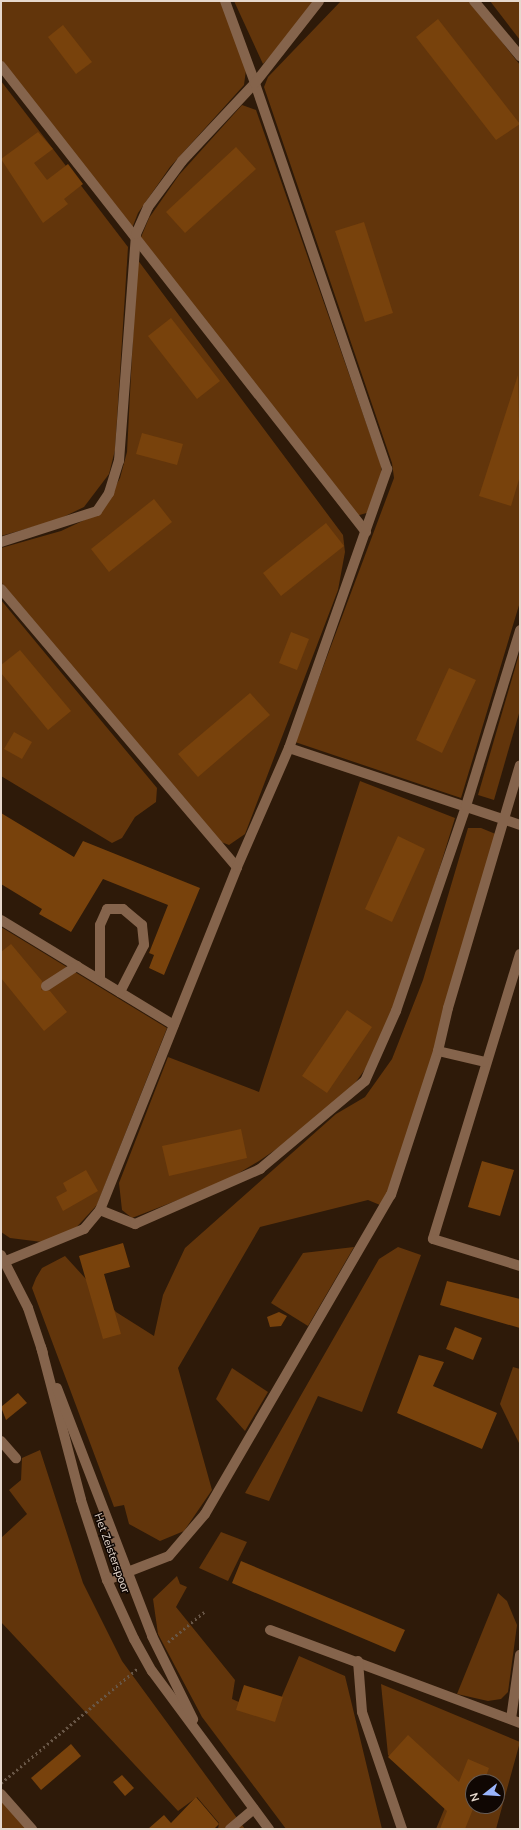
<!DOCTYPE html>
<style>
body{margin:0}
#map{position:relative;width:521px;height:1830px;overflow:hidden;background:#2e1a09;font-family:Mulish,sans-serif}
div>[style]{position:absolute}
.green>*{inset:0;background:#62350b}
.building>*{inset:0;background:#78420c}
.path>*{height:2.5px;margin-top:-1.25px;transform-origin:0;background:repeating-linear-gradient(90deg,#685646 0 2px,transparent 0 5px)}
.minor>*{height:10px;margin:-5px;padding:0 5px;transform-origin:5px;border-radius:5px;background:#85644c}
span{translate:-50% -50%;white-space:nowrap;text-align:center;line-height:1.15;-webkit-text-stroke:3px #100703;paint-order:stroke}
.street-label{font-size:11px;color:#e6d8cd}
.frame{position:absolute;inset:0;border:2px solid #e6d8cd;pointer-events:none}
.north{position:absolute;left:465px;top:1774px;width:40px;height:40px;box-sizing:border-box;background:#100703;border:1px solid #665b54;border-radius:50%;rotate:253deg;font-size:11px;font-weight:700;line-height:16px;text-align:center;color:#e6d8cd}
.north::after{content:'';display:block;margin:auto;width:14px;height:18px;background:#9ab5fd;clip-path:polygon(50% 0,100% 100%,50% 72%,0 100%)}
</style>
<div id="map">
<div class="green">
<div style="clip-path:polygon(1px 1px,221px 1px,246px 70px,244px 85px,170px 167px,138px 213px,131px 231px,1px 62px)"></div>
<div style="clip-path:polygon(234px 1px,323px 1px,263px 64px)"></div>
<div style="clip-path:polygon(341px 1px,470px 1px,520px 65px,520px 602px,461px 798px,295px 742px,394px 478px,392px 463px,264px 87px,268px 77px)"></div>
<div style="clip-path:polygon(490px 1px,520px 1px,520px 40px)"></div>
<div style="clip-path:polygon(1px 81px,128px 247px,115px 450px,109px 474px,84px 507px,57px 520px,1px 536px)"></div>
<div style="clip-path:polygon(242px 105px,256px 110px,381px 465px,382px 479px,370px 512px,349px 518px,139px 242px,149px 218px,179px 175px)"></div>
<div style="clip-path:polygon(137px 259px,343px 535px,345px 552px,338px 590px,245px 834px,229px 845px,216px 840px,1px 582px,1px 548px,61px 531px,91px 517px,112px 493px,120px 478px,127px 452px)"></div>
<div style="clip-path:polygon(1px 600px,157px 788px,156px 802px,135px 817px,122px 838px,112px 843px,1px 776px)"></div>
<div style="clip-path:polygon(520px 651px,520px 710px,494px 800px,478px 795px)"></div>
<div style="clip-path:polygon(360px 781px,455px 818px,406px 977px,373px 1058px,353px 1086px,307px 1128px,259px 1161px,224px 1182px,132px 1218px,122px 1210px,119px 1183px,168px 1057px,259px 1092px)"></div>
<div style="clip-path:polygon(468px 828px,481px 828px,498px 835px,399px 1172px,380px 1205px,368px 1200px,260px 1227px,178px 1368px,212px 1490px,184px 1531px,160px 1541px,129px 1524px,124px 1505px,114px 1507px,32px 1288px,36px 1278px,42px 1268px,65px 1256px,116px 1312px,154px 1336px,163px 1295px,185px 1248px,336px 1114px,365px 1097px,392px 1059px,423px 980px)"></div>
<div style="clip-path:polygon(1px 927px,167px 1028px,97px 1205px,72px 1232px,42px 1242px,10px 1238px,1px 1232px)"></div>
<div style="clip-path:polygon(354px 1247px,308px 1326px,271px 1303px,303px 1253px)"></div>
<div style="clip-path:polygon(398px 1247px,421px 1255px,362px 1412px,318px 1396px,269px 1501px,245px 1493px,379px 1259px)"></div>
<div style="clip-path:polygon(513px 1367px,520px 1369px,520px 1445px,500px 1404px)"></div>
<div style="clip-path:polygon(232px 1368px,268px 1392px,245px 1431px,216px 1399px)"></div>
<div style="clip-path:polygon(40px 1450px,83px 1583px,122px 1661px,245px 1829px,218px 1829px,219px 1823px,197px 1797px,178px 1811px,1px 1622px,1px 1538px,27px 1514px,9px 1490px,21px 1480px,22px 1458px)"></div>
<div style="clip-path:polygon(221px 1532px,247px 1542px,228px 1581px,199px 1568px)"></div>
<div style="clip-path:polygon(177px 1576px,180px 1584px,187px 1587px,176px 1607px,235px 1680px,232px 1699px,273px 1717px,299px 1656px,345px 1676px,382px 1829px,286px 1829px,202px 1717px,158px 1634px,153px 1599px)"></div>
<div style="clip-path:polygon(498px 1593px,507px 1601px,517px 1625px,508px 1692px,501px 1699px,488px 1701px,457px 1694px)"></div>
<div style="clip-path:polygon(evenodd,381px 1684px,520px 1742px,496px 1829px,436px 1829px,446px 1805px,388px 1755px,381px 1684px,473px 1782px,497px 1782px,497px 1806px,473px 1806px,473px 1782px)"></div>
<div style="clip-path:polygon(1px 1793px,31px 1829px,1px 1829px)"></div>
</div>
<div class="building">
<div style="clip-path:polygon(438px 19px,520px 124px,496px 140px,416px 37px)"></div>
<div style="clip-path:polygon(63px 25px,92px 62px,76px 74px,48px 37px)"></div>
<div style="clip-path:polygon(38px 132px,53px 149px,34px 163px,47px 180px,68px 164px,83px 184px,64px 199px,68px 204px,43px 223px,1px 159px)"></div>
<div style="clip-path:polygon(236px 147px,256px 169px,185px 233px,166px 212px)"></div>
<div style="clip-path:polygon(364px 222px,393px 313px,365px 322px,335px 231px)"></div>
<div style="clip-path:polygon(171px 318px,220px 381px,197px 399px,148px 336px)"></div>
<div style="clip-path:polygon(518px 375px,520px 476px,511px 506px,479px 496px)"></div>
<div style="clip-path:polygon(142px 433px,183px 444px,177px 465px,136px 454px)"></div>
<div style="clip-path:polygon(154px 499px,172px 522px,109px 572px,91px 549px)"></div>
<div style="clip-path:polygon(326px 523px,344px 546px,281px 596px,263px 573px)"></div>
<div style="clip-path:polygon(291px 632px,309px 639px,297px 670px,279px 663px)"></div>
<div style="clip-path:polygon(20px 650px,71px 711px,48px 730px,1px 673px,1px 665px)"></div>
<div style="clip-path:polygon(449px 668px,476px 680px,442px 753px,416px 740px)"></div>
<div style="clip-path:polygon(250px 693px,270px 715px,198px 777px,178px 754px)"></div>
<div style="clip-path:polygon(14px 732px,32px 742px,22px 759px,4px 749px)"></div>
<div style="clip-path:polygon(1px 813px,74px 857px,83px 841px,200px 888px,164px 975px,149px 968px,154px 955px,149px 953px,168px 905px,103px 879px,71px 932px,39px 914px,42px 909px,1px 884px)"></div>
<div style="clip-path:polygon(398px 836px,425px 849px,392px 922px,365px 909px)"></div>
<div style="clip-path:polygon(11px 944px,42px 981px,41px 990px,50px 991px,67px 1012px,44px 1031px,1px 978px,1px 952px)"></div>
<div style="clip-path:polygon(347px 1010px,372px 1027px,327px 1093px,302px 1076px)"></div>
<div style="clip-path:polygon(241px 1129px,247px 1158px,169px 1176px,162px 1146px)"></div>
<div style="clip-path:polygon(482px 1161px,514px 1170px,500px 1216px,468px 1207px)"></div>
<div style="clip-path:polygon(86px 1170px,98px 1191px,63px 1211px,56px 1197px,67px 1191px,63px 1183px)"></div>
<div style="clip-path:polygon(123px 1243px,130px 1267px,104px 1274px,121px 1334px,103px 1339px,79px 1256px)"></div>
<div style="clip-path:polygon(447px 1281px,520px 1299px,520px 1328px,440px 1305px)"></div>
<div style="clip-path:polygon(279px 1312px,287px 1316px,281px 1326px,270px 1327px,267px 1317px)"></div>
<div style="clip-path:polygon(455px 1327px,482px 1338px,473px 1360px,446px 1349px)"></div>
<div style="clip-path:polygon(419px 1355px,444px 1362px,433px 1386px,497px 1413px,482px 1449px,397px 1413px)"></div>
<div style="clip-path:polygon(18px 1393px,27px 1403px,6px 1420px,1px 1407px)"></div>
<div style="clip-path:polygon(241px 1561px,405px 1630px,395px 1652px,232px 1583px)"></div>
<div style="clip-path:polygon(244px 1685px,283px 1697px,275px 1722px,236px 1710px)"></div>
<div style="clip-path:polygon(408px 1735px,459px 1782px,468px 1759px,489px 1768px,484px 1782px,473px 1782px,473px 1809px,465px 1829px,440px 1829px,447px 1811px,388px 1757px)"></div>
<div style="clip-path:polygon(71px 1744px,81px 1756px,41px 1790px,31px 1778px)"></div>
<div style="clip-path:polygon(122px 1775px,134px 1788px,125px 1796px,113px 1782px)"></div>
<div style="clip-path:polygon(196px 1797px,219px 1824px,214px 1829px,148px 1829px,164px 1815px,171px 1823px)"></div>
</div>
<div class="path">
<div style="left:168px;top:1642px;width:47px;rotate:-39.8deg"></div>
<div style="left:1px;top:1783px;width:179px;rotate:-40deg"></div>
</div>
<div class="minor">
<div style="left:474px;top:1px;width:72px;rotate:50.1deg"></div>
<div style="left:1px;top:66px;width:592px;rotate:51.93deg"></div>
<div style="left:1px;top:542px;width:101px;rotate:-17.9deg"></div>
<div style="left:97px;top:511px;width:22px;rotate:-56deg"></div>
<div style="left:109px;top:493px;width:34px;rotate:-73deg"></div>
<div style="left:119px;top:461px;width:228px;rotate:-85.7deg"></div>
<div style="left:136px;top:234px;width:30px;rotate:-66deg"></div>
<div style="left:148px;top:207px;width:57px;rotate:-53.5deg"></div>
<div style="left:182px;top:161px;width:107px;rotate:-46.9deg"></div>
<div style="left:255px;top:83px;width:87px;rotate:-110.1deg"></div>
<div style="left:1px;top:589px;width:365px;rotate:49.7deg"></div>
<div style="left:289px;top:748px;width:243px;rotate:18.4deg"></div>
<div style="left:1px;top:920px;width:202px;rotate:31.3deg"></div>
<div style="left:520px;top:954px;width:298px;rotate:107deg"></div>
<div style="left:433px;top:1239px;width:91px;rotate:17.2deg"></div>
<div style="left:100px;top:980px;width:55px;rotate:-90deg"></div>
<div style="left:100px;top:925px;width:17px;rotate:-66deg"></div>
<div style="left:107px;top:909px;width:16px"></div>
<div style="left:123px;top:909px;width:25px;rotate:40deg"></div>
<div style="left:142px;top:925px;width:20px;rotate:84deg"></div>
<div style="left:144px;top:945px;width:53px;rotate:117.1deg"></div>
<div style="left:46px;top:986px;width:37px;rotate:-33deg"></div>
<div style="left:438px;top:1051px;width:48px;rotate:13.2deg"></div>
<div style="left:100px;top:1210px;width:38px;rotate:22deg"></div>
<div style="left:135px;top:1224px;width:137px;rotate:-23.7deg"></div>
<div style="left:260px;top:1169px;width:137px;rotate:-40deg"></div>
<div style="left:365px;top:1081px;width:77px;rotate:-66.1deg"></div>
<div style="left:396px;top:1011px;width:217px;rotate:-71.1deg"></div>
<div style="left:466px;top:806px;width:184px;rotate:-72.9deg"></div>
<div style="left:1px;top:1255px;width:59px;rotate:63deg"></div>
<div style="left:28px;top:1308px;width:47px;rotate:71.6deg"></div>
<div style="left:1px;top:1263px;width:90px;rotate:-22.3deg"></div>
<div style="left:84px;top:1229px;width:25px;rotate:-50deg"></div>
<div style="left:100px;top:1210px;width:369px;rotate:-68.2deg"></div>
<div style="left:237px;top:867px;width:130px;rotate:-66.4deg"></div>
<div style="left:289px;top:748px;width:296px;rotate:-70.6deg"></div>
<div style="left:387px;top:469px;width:408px;rotate:-108.9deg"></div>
<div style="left:255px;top:83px;width:104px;rotate:-52deg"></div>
<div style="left:41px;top:1347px;width:158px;rotate:75.3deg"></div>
<div style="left:81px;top:1500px;width:84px;rotate:72deg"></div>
<div style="left:107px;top:1580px;width:65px;rotate:65.4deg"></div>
<div style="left:134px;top:1639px;width:37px;rotate:61deg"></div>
<div style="left:152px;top:1671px;width:197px;rotate:53.5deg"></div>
<div style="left:57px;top:1388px;width:266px;rotate:69deg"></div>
<div style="left:152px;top:1636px;width:93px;rotate:63.7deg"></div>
<div style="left:1px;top:1441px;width:23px;rotate:49deg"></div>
<div style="left:107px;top:1580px;width:66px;rotate:-21.2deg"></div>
<div style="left:169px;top:1556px;width:55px;rotate:-49.4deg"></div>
<div style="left:205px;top:1514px;width:369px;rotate:-59.8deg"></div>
<div style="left:391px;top:1195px;width:151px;rotate:-71.9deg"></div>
<div style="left:438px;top:1051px;width:44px;rotate:-76.9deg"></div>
<div style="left:448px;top:1008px;width:253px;rotate:-73.5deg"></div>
<div style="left:270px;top:1630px;width:267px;rotate:20.4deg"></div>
<div style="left:358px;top:1661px;width:51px;rotate:85.5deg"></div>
<div style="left:362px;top:1712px;width:124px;rotate:71.1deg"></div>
<div style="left:511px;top:1719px;width:65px;rotate:-82deg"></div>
<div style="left:1px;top:1794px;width:47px;rotate:48.5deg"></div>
<div style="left:230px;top:1829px;width:31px;rotate:-40deg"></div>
</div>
<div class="street-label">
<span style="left:112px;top:1553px;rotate:70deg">Het Zeisterspoor</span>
</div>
<div class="frame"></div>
<div class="north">N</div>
</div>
